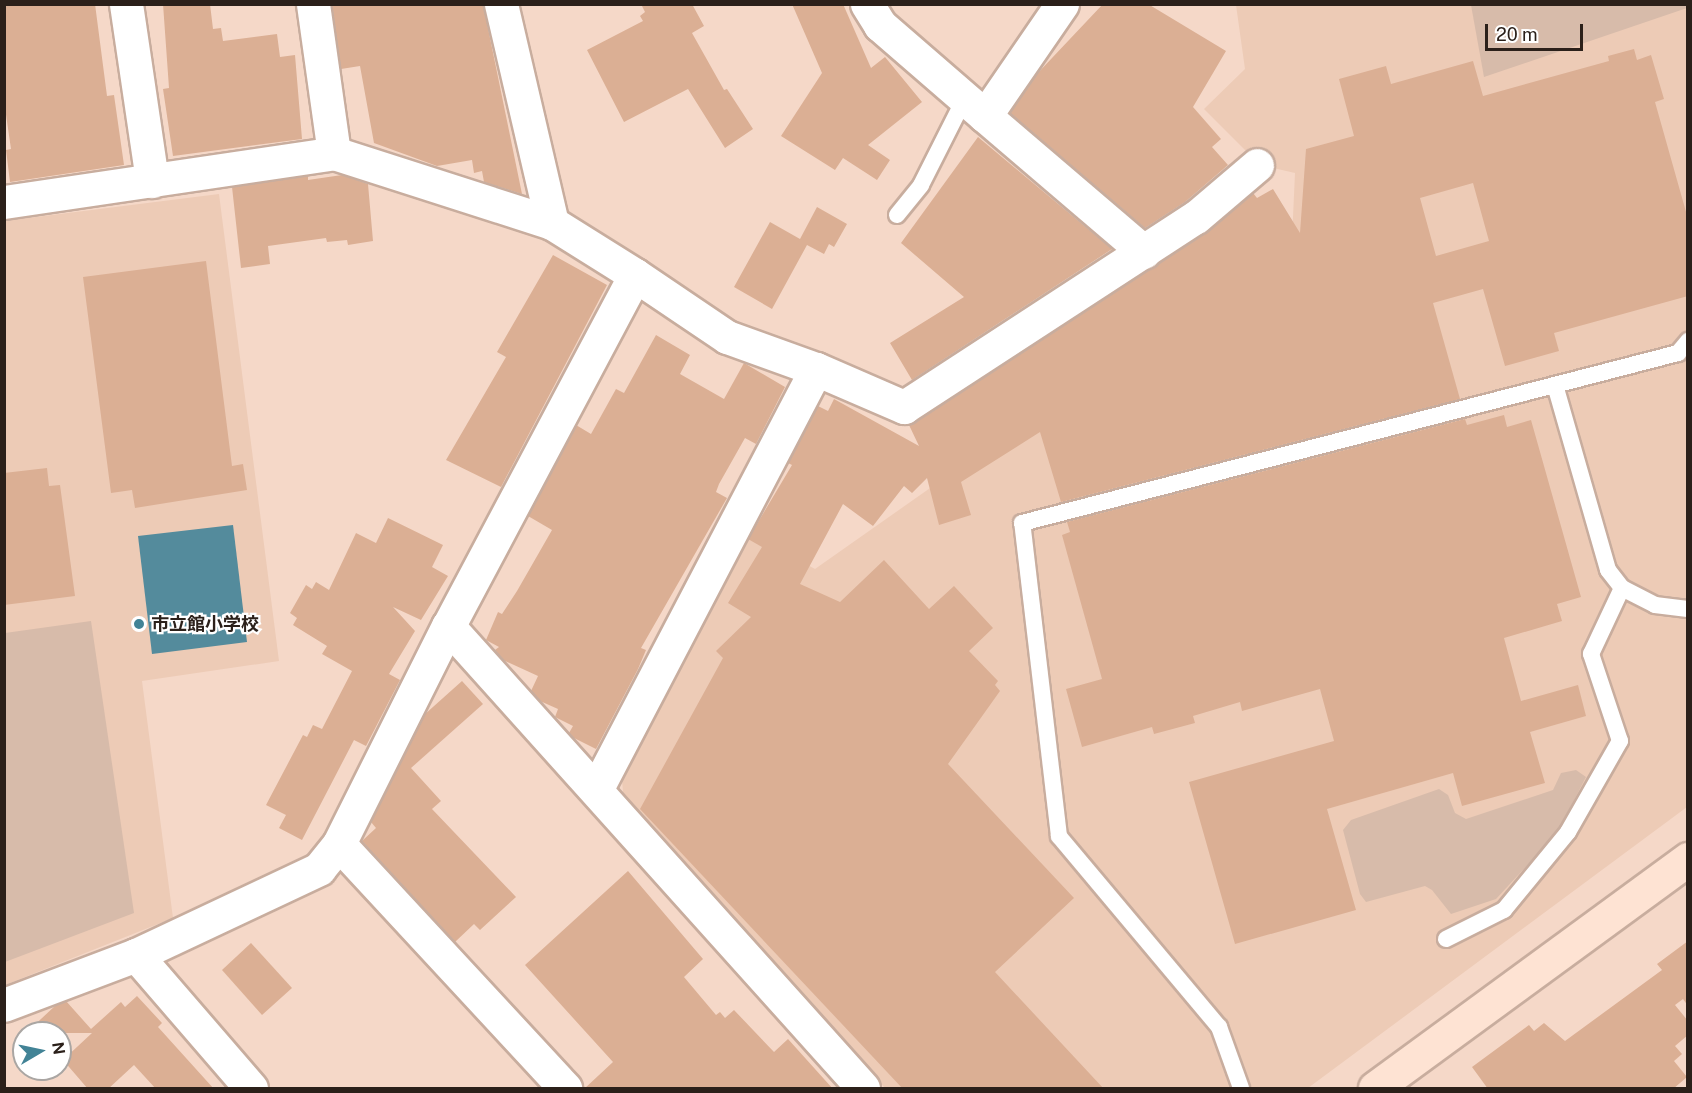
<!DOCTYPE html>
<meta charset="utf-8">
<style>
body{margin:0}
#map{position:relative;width:1692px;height:1093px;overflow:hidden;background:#f5d8c8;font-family:"Public Sans","Noto Sans JP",sans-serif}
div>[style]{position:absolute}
.built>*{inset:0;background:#edcbb6}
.green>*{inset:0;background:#d7bbaa}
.water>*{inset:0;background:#548b9c}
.building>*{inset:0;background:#dbaf94}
.roads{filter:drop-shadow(2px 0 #c8ad9e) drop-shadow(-2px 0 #c8ad9e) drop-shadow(0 2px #c8ad9e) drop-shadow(0 -2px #c8ad9e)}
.lane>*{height:16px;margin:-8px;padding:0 8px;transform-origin:8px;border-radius:8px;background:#fff}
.street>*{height:33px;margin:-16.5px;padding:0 16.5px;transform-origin:16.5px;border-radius:16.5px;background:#fff}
.secondary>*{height:33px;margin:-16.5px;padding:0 16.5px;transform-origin:16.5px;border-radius:16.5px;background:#fee3d3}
.dots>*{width:16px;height:16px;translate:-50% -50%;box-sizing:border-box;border:3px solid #fff;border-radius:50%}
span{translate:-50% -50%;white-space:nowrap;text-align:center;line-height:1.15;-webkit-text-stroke:4.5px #fff;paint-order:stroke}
.poi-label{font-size:18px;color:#2b201a;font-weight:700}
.left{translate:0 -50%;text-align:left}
.frame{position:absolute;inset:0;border:6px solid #2b201a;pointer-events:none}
.north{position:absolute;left:12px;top:1021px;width:60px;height:60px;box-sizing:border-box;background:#fff;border:2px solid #aaa6a3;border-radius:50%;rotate:81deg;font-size:16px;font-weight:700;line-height:24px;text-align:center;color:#2b201a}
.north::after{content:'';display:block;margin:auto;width:21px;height:27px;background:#428396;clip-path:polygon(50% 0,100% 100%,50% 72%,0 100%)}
.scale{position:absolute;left:1485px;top:24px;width:98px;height:27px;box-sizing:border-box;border:3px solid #2b201a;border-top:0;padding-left:8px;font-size:18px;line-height:21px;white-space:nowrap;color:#2b201a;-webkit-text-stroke:4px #fff;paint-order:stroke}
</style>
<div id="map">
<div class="built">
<div style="clip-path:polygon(1236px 5px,1687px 5px,1687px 807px,1308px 1088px,885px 1088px,624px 803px,622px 780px,751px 534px,815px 569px,933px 486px,1291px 261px,1295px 173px,1260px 165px,1204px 109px,1245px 69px)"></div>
<div style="clip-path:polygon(219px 194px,279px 661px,142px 681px,173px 918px,5px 985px,4px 221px)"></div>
</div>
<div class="green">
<div style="clip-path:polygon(1687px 4px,1687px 8px,1484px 77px,1471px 5px)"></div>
<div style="clip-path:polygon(91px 621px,134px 913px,5px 962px,5px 633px)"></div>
<div style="clip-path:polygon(1576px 770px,1586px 777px,1557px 833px,1496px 899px,1451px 914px,1432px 890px,1425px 886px,1366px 902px,1360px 894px,1343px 830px,1351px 820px,1439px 789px,1448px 795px,1455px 813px,1466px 819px,1553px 790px,1561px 773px)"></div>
</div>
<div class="water">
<div style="clip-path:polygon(233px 525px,247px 642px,152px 654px,138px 536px)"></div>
</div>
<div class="building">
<div style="clip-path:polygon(4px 4px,95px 4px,107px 96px,114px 95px,124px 165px,10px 182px,6px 150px,11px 149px,4px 101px)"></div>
<div style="clip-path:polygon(163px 4px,210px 4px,213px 29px,221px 28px,223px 41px,277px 34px,280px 57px,295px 55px,302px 139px,173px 156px,163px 89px,169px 88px)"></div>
<div style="clip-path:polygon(332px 4px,483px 4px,522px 194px,484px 182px,482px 171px,474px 173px,472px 160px,437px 166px,374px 143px,360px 66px,341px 69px)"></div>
<div style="clip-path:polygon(641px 4px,692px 4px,704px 26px,692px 33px,724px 90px,727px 89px,753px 129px,725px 148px,688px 89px,624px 122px,587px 50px,643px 21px,640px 16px,645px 12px)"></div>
<div style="clip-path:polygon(792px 4px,843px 4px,871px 68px,885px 57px,922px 102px,868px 145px,890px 160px,877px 180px,843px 158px,835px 170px,781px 136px,822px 73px)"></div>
<div style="clip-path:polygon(1103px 4px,1148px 4px,1226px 51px,1193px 107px,1221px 139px,1212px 147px,1228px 165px,1185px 202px,1145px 228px,1010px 113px,1035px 76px)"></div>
<div style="clip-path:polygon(evenodd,1634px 49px,1637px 60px,1651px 55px,1664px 99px,1655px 102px,1688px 219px,1688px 296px,1554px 333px,1559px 351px,1505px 366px,1483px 289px,1433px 303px,1460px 399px,1061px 502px,1040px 432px,961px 482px,971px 515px,939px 525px,927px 478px,912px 493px,904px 486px,873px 526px,843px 504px,800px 584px,840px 602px,884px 560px,929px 609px,954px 586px,993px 628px,969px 651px,998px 681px,995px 685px,1000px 691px,948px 764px,1074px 898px,995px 972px,1104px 1089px,903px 1089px,640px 809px,723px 658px,716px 651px,751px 617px,728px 603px,762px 547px,748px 539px,792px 465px,788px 463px,818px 406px,828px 411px,834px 399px,919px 446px,909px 425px,1206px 233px,1253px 193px,1257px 198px,1273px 189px,1300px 233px,1306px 149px,1354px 136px,1339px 79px,1386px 66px,1391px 84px,1473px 61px,1483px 96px,1609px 61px,1608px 56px,1634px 49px,1473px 183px,1489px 241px,1436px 256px,1420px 198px,1473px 183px)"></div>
<div style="clip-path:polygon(978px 137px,1112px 249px,912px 380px,890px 343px,964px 297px,901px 243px)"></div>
<div style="clip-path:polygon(342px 175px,368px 184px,373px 241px,348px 245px,347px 240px,327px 242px,326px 238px,268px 246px,270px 264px,241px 268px,232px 187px,308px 176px,308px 180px)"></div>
<div style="clip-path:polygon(817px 207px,847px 224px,834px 247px,829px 244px,824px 254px,807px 245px,772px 309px,734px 287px,770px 222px,800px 239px)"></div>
<div style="clip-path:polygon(553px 255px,607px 285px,501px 487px,446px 460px,506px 357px,497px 352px)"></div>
<div style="clip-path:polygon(206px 261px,232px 466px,243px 464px,247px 490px,135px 508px,132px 490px,111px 493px,83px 277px)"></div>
<div style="clip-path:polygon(656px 335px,690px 355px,680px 374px,724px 399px,744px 363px,785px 387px,756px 444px,745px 438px,719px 484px,716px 492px,727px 498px,641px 648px,646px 650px,638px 669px,596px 749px,574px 738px,569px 733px,573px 726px,555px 717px,558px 709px,540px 701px,531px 691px,538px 676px,503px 660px,495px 650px,499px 647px,486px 640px,498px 612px,502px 614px,517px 591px,552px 530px,528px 516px,576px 425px,591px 434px,616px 389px,624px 393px)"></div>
<div style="clip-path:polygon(1504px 415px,1507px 427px,1531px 420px,1581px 597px,1557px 604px,1562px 621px,1504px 638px,1521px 701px,1578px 685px,1586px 716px,1530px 732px,1545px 783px,1462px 806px,1453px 773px,1327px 809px,1356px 910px,1235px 944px,1189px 782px,1334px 741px,1320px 689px,1242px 711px,1240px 702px,1193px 716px,1195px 723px,1154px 734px,1152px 727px,1082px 747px,1066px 689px,1102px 679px,1062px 535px,1070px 532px,1067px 522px,1465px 419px,1467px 425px)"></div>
<div style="clip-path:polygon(47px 468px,49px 486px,60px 485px,75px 596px,4px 605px,4px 473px)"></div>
<div style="clip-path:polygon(388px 518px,443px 545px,432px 567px,448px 576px,421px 620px,393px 607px,415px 631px,389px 674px,400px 680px,366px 746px,354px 740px,302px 840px,279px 828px,286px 815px,266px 805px,303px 735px,307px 737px,313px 725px,322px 729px,352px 671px,322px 654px,327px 646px,293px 625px,297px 618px,290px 613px,306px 585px,312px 589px,316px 582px,329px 590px,356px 533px,376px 543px)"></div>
<div style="clip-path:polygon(462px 681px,483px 704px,411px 768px,441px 801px,432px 809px,516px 897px,480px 930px,474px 924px,455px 942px,362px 841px,376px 828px,371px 822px,424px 715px)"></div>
<div style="clip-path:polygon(628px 871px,703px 959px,684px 977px,716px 1015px,720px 1012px,725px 1018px,734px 1010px,774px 1052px,788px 1039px,833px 1089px,584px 1089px,613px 1062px,525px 965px)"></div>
<div style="clip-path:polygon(1688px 941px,1688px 1006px,1683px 999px,1675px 1005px,1688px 1021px,1688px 1035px,1675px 1046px,1682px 1054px,1674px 1061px,1687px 1077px,1673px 1089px,1488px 1089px,1472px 1067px,1529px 1025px,1534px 1031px,1544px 1023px,1565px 1041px,1662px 970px,1657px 964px)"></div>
<div style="clip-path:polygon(251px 943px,292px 988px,262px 1015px,222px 970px)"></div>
<div style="clip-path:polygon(137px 996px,162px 1023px,158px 1027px,214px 1089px,156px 1089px,134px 1065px,108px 1089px,88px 1089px,63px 1060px,92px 1033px,26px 1033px,56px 1005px,66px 1001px,91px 1029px,121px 1002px,125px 1007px)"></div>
</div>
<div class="roads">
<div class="lane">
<div style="left:897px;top:215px;width:38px;rotate:-51deg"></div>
<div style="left:921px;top:185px;width:97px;rotate:-63.2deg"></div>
<div style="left:1555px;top:385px;width:192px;rotate:74deg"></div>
<div style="left:1608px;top:570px;width:23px;rotate:52deg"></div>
<div style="left:1622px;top:588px;width:37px;rotate:27deg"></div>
<div style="left:1655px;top:605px;width:33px;rotate:7deg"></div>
<div style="left:1446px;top:939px;width:65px;rotate:-26.6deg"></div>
<div style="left:1504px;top:910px;width:101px;rotate:-50.6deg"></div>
<div style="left:1568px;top:832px;width:105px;rotate:-60.3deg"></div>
<div style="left:1620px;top:741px;width:92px;rotate:-108.4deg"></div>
<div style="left:1591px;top:654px;width:73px;rotate:-64.8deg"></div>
<div style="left:1241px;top:1088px;width:65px;rotate:-109.8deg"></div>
<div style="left:1219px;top:1027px;width:249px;rotate:-130deg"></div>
<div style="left:1059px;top:836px;width:315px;rotate:-96.7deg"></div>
<div style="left:1022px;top:523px;width:678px;rotate:-14.53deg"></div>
<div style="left:1678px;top:353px;width:16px;rotate:-50deg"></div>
</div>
<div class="street">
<div style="left:126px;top:4px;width:179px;rotate:81.6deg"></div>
<div style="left:313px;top:4px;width:150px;rotate:82deg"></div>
<div style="left:501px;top:4px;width:225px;rotate:76.9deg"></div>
<div style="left:867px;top:4px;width:25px;rotate:58deg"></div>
<div style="left:880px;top:25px;width:139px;rotate:40.9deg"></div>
<div style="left:985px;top:116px;width:136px;rotate:-55.5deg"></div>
<div style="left:985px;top:116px;width:209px;rotate:40.5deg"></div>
<div style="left:4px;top:202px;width:334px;rotate:-8.4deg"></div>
<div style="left:334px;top:153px;width:229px;rotate:17.8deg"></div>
<div style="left:552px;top:223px;width:98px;rotate:32.1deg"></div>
<div style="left:635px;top:275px;width:398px;rotate:118deg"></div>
<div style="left:448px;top:626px;width:244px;rotate:116.6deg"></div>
<div style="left:339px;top:844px;width:32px;rotate:129deg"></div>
<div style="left:319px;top:869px;width:202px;rotate:154.8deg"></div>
<div style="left:136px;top:955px;width:141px;rotate:159.3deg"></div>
<div style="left:635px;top:275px;width:111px;rotate:34deg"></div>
<div style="left:727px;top:337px;width:95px;rotate:19.8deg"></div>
<div style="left:816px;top:369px;width:96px;rotate:23.4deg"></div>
<div style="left:904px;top:407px;width:348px;rotate:-33.1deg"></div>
<div style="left:1196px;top:217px;width:80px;rotate:-40.4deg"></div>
<div style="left:448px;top:626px;width:621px;rotate:48.07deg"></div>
<div style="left:596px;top:790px;width:475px;rotate:-62.4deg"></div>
<div style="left:339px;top:844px;width:333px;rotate:47.2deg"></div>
<div style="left:136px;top:955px;width:176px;rotate:49.2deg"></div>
</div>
<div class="secondary">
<div style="left:1375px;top:1088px;width:388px;rotate:-36.2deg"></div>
</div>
</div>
<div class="dots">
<div style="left:139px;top:624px;background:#428396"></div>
</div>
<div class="poi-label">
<span class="left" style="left:151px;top:624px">市立館小学校</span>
</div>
<div class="frame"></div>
<div class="north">N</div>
<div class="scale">20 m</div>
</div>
